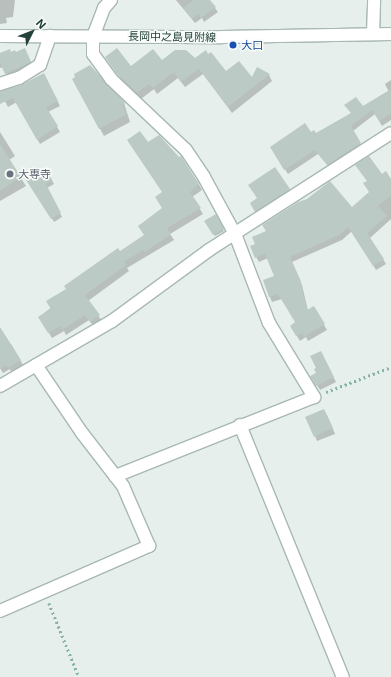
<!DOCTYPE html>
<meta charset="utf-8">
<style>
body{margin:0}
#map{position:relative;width:391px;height:677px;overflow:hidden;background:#e6efeb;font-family:Inter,"Noto Sans JP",sans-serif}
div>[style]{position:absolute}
.shadow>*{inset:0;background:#0003}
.building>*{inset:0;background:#bbcac4}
.path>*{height:2.5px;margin-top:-1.25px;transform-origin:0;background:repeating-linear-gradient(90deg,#86b3a5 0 2px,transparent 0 5px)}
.roads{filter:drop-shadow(1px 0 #a8b8b2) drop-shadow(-1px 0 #a8b8b2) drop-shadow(0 1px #a8b8b2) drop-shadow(0 -1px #a8b8b2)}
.minor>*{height:12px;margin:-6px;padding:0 6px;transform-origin:6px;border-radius:6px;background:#fff}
.secondary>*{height:12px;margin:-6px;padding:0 6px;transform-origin:6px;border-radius:6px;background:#fff}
.dots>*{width:11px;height:11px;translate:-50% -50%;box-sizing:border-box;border:2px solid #f7fbf9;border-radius:50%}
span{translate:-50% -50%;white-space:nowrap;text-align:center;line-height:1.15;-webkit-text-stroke:3px #f7fbf9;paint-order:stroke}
.street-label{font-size:11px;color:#24423a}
.transit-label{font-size:11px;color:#164399}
.left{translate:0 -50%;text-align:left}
.worship-label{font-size:11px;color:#5b616d}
.north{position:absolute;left:12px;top:12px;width:40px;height:40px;-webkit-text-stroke:3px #f7fbf9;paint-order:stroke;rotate:48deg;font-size:11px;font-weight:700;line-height:16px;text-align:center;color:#24423a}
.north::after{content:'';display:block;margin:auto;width:14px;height:18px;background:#24423a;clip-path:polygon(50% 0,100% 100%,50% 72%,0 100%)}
</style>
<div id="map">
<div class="shadow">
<div style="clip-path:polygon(0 0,15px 0,13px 17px,6px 18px,7px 23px,0 24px)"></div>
<div style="clip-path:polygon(176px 0,209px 0,218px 12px,204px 22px,202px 18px,195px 23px)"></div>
<div style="clip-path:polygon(16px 53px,28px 55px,33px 68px,10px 80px,3px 67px,0 68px,0 55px)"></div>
<div style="clip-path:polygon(106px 58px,131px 67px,195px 59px,225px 72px,252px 79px,257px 69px,269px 75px,272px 81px,232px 113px,203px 74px,185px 87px,178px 78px,157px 94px,154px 89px,141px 99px,122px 80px)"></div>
<div style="clip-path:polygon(76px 78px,124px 103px,130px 122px,104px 136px,73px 79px)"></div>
<div style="clip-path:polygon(46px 79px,60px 106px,48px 112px,60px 132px,40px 144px,17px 102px,8px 107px,0 92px)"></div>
<div style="clip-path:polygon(391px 80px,391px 120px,382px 126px,375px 114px,353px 131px,363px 149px,331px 169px,318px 154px,288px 174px,271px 147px,311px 133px,316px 134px,352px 114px,349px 110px,362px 108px,389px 92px,385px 84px)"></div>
<div style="clip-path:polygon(0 132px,15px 156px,9px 160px,26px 186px,0 201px)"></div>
<div style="clip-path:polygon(148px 143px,197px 181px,202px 190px,192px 197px,203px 214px,170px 234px,174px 240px,127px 268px,129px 271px,88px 301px,102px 321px,94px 327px,89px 320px,66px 335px,64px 331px,52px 338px,39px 317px,145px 235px,163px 209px,163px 193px)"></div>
<div style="clip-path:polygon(46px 170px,54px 184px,47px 188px,62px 217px,54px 222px,28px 180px)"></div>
<div style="clip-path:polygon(382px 175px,391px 180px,391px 219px,370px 238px,386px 264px,376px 270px,352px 231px,342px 240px,292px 262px,302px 285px,308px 311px,314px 308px,327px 330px,308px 341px,306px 337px,300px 341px,291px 326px,296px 323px,282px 299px,272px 302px,270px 297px,264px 281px,276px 277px,268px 258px,259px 262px,256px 257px,352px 209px,370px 193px)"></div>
<div style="clip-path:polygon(289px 190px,292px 194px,258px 216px,251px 204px)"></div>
<div style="clip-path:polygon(215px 215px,224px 231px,215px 236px,206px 221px)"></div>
<div style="clip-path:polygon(0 332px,9px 345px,11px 344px,23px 365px,11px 372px,10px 369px,3px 373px,0 368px)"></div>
<div style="clip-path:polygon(323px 357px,336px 382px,320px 390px,311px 376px,317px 374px)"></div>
<div style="clip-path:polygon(327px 415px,335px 434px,317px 441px,315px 436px)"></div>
</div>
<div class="building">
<div style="clip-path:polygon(194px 0,210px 0,216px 7px,201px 18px,198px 14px,192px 19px,183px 8px)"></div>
<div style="clip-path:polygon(25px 48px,31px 62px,5px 74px,0 63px,0 53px,10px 49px,11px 52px,15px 50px,16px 52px)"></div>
<div style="clip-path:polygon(117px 48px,131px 66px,153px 49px,162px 60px,175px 50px,186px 50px,195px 58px,206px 50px,208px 54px,211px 52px,226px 71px,239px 61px,252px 77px,257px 67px,270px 74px,228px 107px,199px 69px,181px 82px,174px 72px,153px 88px,149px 84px,137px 93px,117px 74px,105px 57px)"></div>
<div style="clip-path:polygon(90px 65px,125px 103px,122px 105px,127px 114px,99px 129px,72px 79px,75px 77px,74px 74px)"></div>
<div style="clip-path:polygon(44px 73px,58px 101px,46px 107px,58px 126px,37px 140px,13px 98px,0 104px,0 91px,21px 85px)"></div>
<div style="clip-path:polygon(391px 89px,391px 114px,379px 121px,372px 110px,351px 126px,361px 143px,327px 165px,315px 150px,284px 170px,270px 147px,305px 123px,311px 132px,314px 130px,316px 133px,351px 113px,344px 105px,356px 97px,363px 106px)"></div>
<div style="clip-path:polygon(140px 131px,148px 142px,159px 135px,179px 157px,181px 156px,199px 184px,190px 192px,201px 208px,167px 228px,171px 234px,145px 252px,143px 250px,124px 262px,126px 265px,85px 295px,100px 315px,90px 322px,85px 315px,62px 330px,60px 326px,48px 333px,38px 317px,51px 309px,46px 301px,66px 289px,64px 286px,118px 248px,120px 251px,144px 235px,138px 226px,162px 208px,155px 197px,162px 192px,127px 140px)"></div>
<div style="clip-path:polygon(0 144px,21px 177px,0 191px)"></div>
<div style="clip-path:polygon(369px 156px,382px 174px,386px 171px,391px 179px,391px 196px,378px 206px,387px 216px,367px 233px,384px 259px,373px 266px,348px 227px,339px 235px,290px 257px,300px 279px,307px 310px,314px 306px,325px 324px,304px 337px,302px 333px,296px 336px,290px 326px,295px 322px,278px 294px,269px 297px,263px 280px,274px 276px,265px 254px,255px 258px,250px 246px,255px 244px,252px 237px,266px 231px,262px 225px,298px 202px,307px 199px,330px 181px,352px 207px,369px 192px,363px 183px,367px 181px,355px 165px)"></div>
<div style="clip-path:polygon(275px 167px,290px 189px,255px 212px,250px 203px,257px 198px,248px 185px)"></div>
<div style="clip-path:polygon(46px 169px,52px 180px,46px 184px,61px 213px,51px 219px,26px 180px)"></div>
<div style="clip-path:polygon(216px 214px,224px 229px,213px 235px,204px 221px)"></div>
<div style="clip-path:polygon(0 327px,21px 360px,8px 368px,6px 365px,0 369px)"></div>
<div style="clip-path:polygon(321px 351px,334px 377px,316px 386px,310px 376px,316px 373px,314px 369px,316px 368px,310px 356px)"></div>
<div style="clip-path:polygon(324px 409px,333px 428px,314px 437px,305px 417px)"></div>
</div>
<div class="path">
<div style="left:326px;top:392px;width:70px;rotate:-21deg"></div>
<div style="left:49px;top:603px;width:80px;rotate:67.9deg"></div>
</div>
<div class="roads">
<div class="minor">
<div style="left:111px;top:0;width:11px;rotate:131deg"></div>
<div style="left:104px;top:8px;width:30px;rotate:111deg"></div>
<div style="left:93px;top:36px;width:18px;rotate:90deg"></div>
<div style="left:93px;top:54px;width:31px;rotate:54deg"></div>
<div style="left:111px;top:79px;width:103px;rotate:43.4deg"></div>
<div style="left:186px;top:150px;width:32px;rotate:56deg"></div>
<div style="left:204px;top:177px;width:65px;rotate:61.5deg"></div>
<div style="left:235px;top:234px;width:95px;rotate:69.1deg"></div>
<div style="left:269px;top:323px;width:87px;rotate:58.7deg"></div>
<div style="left:314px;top:397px;width:214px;rotate:158.3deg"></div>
<div style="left:0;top:84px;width:20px;rotate:-18deg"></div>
<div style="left:19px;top:78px;width:25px;rotate:-32deg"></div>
<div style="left:40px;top:65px;width:31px;rotate:-71deg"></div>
<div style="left:0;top:386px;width:129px;rotate:-30.1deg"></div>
<div style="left:112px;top:321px;width:120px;rotate:-36.2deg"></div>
<div style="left:209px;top:250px;width:216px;rotate:-32.7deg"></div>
<div style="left:240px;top:425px;width:272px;rotate:67.8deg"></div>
<div style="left:0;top:611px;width:163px;rotate:-23.6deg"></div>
<div style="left:149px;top:546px;width:65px;rotate:-113.4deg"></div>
<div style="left:123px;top:486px;width:67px;rotate:-127.7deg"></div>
<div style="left:82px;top:433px;width:82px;rotate:-124.1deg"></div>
</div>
<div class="secondary">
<div style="left:373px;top:33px;width:33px;rotate:-88deg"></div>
<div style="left:0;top:36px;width:222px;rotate:0.3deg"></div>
<div style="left:222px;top:37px;width:169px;rotate:-1deg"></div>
</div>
</div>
<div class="dots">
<div style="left:233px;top:45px;background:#1a4fb4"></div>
<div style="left:10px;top:174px;background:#6b7280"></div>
</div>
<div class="street-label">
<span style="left:172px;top:37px;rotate:1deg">長岡中之島見附線</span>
</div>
<div class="transit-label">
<span class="left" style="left:241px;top:45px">大口</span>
</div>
<div class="worship-label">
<span class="left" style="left:18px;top:174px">大専寺</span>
</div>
<div class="north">N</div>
</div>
